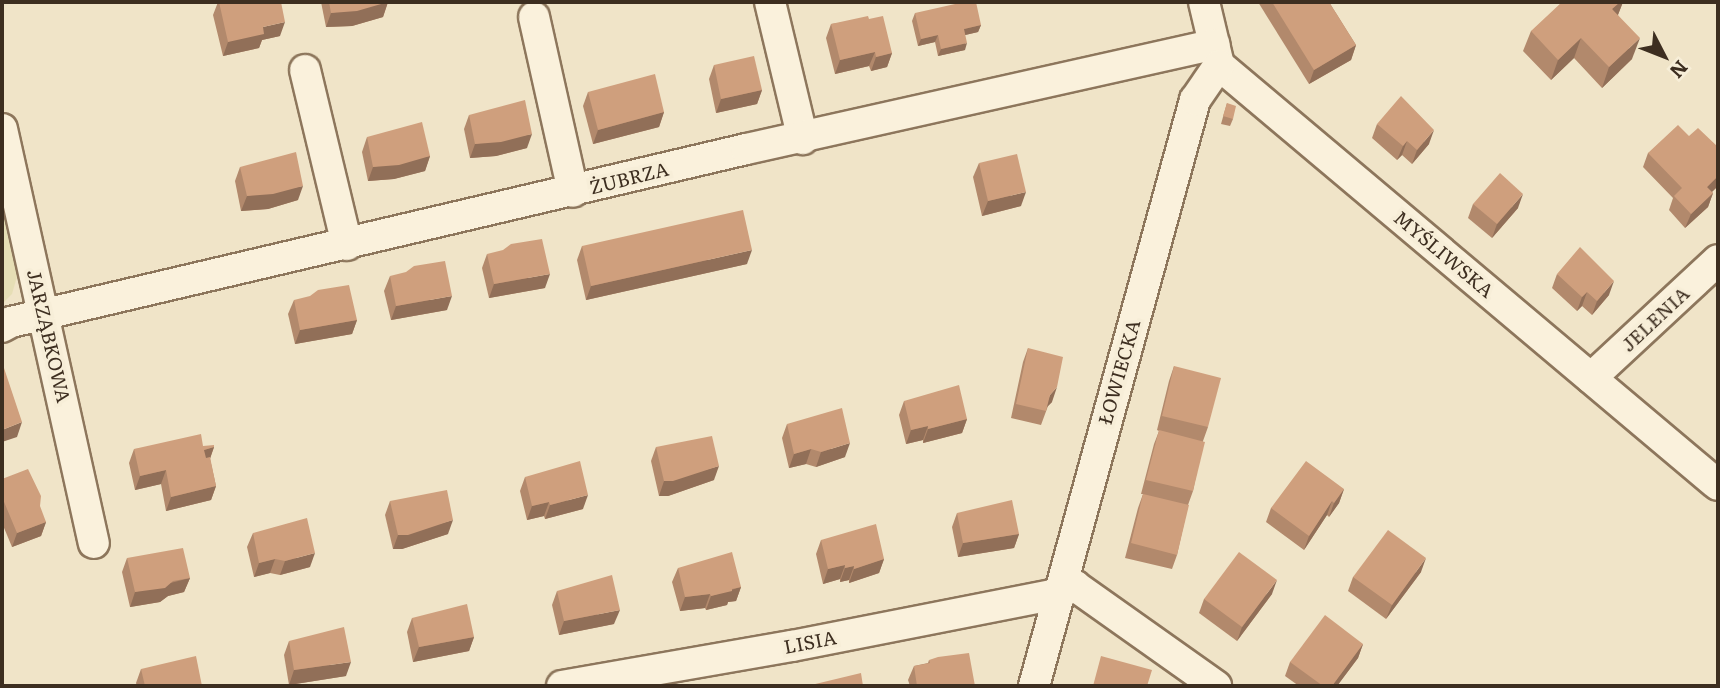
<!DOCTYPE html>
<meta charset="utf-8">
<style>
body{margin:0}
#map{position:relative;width:1720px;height:688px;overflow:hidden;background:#f0e4c8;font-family:Literata,serif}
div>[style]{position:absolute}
.farmland>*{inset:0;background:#e6deb5}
.roads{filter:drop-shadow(2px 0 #8d765c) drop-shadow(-2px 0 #8d765c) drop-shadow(0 2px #8d765c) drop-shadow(0 -2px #8d765c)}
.minor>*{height:30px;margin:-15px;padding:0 15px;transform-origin:15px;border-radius:15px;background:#faf1dc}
.wall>*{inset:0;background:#b2896c}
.shaded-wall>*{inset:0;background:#916f58}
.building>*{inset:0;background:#cf9f7d}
span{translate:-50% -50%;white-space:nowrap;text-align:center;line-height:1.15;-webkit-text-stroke:7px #f7eed8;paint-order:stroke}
.street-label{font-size:19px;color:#3d2e20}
.frame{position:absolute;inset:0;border:4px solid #3d2e20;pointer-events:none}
.north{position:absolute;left:1629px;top:21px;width:70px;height:70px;-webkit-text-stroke:5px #f7eed8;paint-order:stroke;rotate:132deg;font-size:19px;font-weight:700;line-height:28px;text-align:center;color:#3d2e20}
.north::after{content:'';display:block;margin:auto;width:24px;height:32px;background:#3d2e20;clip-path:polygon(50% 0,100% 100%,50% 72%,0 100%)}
</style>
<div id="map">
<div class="farmland">
<div style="clip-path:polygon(2px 175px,20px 266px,12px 294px,2px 304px)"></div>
</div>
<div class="roads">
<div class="minor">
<div style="left:770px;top:2px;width:141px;rotate:76.5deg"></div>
<div style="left:1204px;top:2px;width:65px;rotate:76.6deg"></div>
<div style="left:1219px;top:65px;width:652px;rotate:40.09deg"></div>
<div style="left:534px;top:17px;width:179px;rotate:77.4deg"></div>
<div style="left:305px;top:70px;width:180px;rotate:76.5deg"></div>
<div style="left:2px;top:129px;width:424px;rotate:77.5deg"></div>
<div style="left:2px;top:327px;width:10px;rotate:-29deg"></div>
<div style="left:11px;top:322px;width:755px;rotate:-13.24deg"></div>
<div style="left:746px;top:149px;width:480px;rotate:-12.6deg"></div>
<div style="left:1591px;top:378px;width:173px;rotate:-42.9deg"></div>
<div style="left:562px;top:686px;width:233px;rotate:-9.9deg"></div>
<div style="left:792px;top:646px;width:270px;rotate:-11.1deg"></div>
<div style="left:1057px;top:594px;width:20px;rotate:-24deg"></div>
<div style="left:1075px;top:586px;width:173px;rotate:35.3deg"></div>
<div style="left:1034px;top:686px;width:608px;rotate:-74.64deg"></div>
<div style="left:1195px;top:100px;width:42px;rotate:-55.6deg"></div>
</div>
</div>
<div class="wall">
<div style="clip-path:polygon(218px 2px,280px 36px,262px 40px,259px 48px,223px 56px,213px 15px)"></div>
<div style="clip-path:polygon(321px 2px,388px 2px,383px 17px,352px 26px,326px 27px)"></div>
<div style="clip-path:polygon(1258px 2px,1329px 2px,1356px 45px,1351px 60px,1309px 84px)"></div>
<div style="clip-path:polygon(1623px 2px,1618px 15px,1632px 59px,1602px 88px,1574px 58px,1551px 80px,1523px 51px,1531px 31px)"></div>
<div style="clip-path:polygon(915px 13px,981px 25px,978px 32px,965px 35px,965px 50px,938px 56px,935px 42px,918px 46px,912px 21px)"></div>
<div style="clip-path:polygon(869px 19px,892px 53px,887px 67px,871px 71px,869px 66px,835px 74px,826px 38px,831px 24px)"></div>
<div style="clip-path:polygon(714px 65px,762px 90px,757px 104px,716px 113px,709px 79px)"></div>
<div style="clip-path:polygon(588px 92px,664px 112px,659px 127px,593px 144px,583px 106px)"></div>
<div style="clip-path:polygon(1227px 103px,1233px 119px,1230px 126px,1221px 124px)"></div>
<div style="clip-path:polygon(469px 115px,527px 148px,496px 156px,470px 158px,464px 129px)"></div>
<div style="clip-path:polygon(1377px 124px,1429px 144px,1412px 164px,1402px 155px,1397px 160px,1372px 138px)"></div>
<div style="clip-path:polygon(1689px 136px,1718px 147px,1718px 186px,1712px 192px,1713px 193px,1708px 207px,1685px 228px,1669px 210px,1673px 198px,1643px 167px,1648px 153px)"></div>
<div style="clip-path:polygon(367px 137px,430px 156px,425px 171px,394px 179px,368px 181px,362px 152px)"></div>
<div style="clip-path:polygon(979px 163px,1021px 206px,982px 216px,973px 177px)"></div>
<div style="clip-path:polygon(240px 167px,298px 200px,268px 209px,241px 211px,235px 181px)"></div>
<div style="clip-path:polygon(1473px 204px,1518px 208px,1492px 238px,1468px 218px)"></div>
<div style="clip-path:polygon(582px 246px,747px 264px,586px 300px,577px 260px)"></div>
<div style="clip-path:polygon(487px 254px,545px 288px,489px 298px,482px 268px)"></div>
<div style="clip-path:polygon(1557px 274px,1609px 295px,1592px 315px,1582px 306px,1577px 311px,1552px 288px)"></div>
<div style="clip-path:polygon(390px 276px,447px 310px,391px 320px,384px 291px)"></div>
<div style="clip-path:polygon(294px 300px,357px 320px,352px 334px,295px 344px,288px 314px)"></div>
<div style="clip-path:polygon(1028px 348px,1052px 402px,1048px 406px,1041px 425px,1011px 418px,1023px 362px)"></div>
<div style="clip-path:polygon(1174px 366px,1208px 427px,1203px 441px,1193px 491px,1188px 505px,1177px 555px,1172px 569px,1125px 558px,1138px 508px,1143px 494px,1141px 494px,1154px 444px,1159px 431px,1157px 430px,1169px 381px)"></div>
<div style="clip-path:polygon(904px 401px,967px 419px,962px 433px,923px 443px,923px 440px,906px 444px,899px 415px)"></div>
<div style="clip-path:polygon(787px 424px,845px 457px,816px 467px,806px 464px,789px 468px,782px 438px)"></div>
<div style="clip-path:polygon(203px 446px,214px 447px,210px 459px,216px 486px,211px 500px,166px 511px,161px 484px,135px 490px,129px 463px,134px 449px)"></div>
<div style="clip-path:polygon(656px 447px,714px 480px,668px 496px,659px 496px,651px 461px)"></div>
<div style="clip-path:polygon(525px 477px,583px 509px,545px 519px,544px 516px,527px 520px,520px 491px)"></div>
<div style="clip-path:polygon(2px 479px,46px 522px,41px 536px,12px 547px,2px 523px)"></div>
<div style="clip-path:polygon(1344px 489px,1339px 503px,1329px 517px,1327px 515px,1304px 550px,1266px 522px,1271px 508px)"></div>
<div style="clip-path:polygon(390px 501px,448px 534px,402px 549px,393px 549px,385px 515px)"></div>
<div style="clip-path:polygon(957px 513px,1019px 534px,1014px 548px,958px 557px,952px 527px)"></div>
<div style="clip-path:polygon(253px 533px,310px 567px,280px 575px,270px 573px,254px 577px,247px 547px)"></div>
<div style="clip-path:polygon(821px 540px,884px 559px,879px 573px,849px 583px,849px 580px,840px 582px,840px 579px,823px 584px,816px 554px)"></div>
<div style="clip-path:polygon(127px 558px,190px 578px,184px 592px,168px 596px,160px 602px,130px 607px,122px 572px)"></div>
<div style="clip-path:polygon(678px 568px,741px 587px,736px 601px,728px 602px,727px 605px,706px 610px,705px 608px,680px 611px,672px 582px)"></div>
<div style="clip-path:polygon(1421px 572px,1386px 619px,1348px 591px,1353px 577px)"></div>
<div style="clip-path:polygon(557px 591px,614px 624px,559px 635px,552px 605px)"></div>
<div style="clip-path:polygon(1272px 594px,1237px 641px,1199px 613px,1204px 599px)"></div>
<div style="clip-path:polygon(412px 618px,474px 637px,469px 651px,413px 662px,407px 632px)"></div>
<div style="clip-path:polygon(289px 641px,346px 676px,289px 685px,284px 655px)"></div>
<div style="clip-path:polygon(1363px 644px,1358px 658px,1337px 686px,1299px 686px,1285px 676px,1290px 662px)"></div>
<div style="clip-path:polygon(929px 660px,975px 686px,910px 686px,908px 680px,914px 666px,928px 663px)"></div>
<div style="clip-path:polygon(141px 669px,202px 686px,137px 686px,136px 683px)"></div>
</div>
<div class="shaded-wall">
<div style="clip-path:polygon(388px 2px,383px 17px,352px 26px,326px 27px,331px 13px)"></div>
<div style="clip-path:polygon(442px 2px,456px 2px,442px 4px)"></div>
<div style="clip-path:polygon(1620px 2px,1623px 2px,1617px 17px,1612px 9px)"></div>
<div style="clip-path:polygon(285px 22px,280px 36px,262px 40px,259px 48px,223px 56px,228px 42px,263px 27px)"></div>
<div style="clip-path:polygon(981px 25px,978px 32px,961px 36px,964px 29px)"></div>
<div style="clip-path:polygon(938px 35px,935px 42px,918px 46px,921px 39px)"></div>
<div style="clip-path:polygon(1581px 38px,1574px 58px,1551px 80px,1558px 60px)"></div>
<div style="clip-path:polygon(1640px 38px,1632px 59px,1602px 88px,1609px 67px)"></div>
<div style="clip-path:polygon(967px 43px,965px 50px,938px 56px,941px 49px)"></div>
<div style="clip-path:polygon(1356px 45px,1351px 60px,1309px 84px,1314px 70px)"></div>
<div style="clip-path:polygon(875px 52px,869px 66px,835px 74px,840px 60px)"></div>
<div style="clip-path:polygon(892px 53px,887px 67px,871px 71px,876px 57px)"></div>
<div style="clip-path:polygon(762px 90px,757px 104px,716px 113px,721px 99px)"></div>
<div style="clip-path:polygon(664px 112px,659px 127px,593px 144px,598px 130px)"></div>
<div style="clip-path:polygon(1434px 130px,1429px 144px,1412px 164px,1417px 150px)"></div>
<div style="clip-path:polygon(532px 134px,527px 148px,496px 156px,470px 158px,475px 144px)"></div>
<div style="clip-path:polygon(1407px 141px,1402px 155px,1397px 160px,1403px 146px)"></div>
<div style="clip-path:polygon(430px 156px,425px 171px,394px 179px,368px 181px,373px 167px)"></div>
<div style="clip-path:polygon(1718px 176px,1718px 186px,1702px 201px,1707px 187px)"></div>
<div style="clip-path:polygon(303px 186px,298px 200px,268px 209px,241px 211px,247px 196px)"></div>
<div style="clip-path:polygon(1026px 192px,1021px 206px,982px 216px,988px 201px)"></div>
<div style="clip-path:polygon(1713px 193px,1708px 207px,1685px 228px,1691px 214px)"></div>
<div style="clip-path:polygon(1523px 194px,1518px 208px,1492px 238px,1497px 224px)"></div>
<div style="clip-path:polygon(752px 250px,747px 264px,586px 300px,591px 286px)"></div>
<div style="clip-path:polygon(550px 274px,545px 288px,489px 298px,494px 284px)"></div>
<div style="clip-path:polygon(1614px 281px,1609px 295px,1592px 315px,1597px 301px)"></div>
<div style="clip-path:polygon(1587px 292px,1582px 306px,1577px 311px,1582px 297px)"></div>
<div style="clip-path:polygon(452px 296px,447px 310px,391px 320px,396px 306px)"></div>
<div style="clip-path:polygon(357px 320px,352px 334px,295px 344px,300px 330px)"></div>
<div style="clip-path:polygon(1057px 387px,1052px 402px,1045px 409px,1050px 395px)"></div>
<div style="clip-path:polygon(967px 419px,962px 433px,923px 443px,928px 429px)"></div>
<div style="clip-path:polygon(22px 422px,17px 437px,2px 442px,2px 430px)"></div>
<div style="clip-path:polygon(928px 426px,923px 440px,906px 444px,911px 430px)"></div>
<div style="clip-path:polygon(850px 443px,845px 457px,816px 467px,821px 452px)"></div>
<div style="clip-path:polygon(214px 447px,209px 461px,199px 464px,204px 450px)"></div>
<div style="clip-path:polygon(811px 449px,806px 464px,789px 468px,794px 454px)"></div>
<div style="clip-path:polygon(719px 466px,714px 480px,668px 496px,659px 496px,664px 481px)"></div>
<div style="clip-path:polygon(166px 470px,161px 484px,135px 490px,140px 476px)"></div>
<div style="clip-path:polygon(216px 486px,211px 500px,166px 511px,171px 497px)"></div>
<div style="clip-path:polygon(1344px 489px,1339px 503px,1329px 517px,1334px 503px)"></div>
<div style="clip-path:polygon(588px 495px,583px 509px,545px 519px,550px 505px)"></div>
<div style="clip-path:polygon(1332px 501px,1327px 515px,1304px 550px,1309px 536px)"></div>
<div style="clip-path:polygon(549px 502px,544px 516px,527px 520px,532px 506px)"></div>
<div style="clip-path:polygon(453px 520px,448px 534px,402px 549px,393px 549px,398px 535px)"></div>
<div style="clip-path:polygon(46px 522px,41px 536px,12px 547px,17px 533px)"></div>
<div style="clip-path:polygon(1019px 534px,1014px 548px,958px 557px,963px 543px)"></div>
<div style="clip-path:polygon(315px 553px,310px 567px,280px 575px,285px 561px)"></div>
<div style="clip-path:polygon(1426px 558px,1421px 572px,1386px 619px,1392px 605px)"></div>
<div style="clip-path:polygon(275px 559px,270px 573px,254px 577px,259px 563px)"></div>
<div style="clip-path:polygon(884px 559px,879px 573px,849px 583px,854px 569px)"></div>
<div style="clip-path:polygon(845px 565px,840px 579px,823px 584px,828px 569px)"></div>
<div style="clip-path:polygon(854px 566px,849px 580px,840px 582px,845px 568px)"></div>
<div style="clip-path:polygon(190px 578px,184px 592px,168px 596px,160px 602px,130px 607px,135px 592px)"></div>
<div style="clip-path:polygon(1277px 580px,1272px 594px,1237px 641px,1242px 627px)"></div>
<div style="clip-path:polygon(741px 587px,736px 601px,728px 602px,727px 605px,706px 610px,711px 596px)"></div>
<div style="clip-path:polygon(710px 594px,705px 608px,680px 611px,685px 597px)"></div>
<div style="clip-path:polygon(620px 610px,614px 624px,559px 635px,564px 621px)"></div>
<div style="clip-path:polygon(474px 637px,469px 651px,413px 662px,419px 647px)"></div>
<div style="clip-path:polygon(1363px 644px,1358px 658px,1337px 686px,1332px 686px)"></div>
<div style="clip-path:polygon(351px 662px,346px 676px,289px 685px,294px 670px)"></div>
</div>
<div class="building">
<div style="clip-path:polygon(219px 2px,281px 2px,285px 22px,263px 27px,264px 34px,228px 42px)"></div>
<div style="clip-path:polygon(329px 2px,388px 2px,357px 11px,331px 13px)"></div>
<div style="clip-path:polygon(964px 2px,976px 2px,981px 25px,964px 29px,967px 43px,941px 49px,938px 35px,921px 39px,915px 13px)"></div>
<div style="clip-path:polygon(1272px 2px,1329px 2px,1356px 45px,1314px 70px)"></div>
<div style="clip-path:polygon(1562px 2px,1620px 2px,1612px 9px,1640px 38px,1609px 67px,1581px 38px,1558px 60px,1531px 31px)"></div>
<div style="clip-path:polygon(868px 16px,869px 19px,883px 16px,892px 53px,876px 57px,875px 52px,840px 60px,831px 24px)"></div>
<div style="clip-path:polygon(754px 56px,762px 90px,721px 99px,714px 65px)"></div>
<div style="clip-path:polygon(655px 74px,664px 112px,598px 130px,588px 92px)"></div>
<div style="clip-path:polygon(1401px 96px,1434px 130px,1417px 150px,1407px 141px,1403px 146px,1377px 124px)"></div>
<div style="clip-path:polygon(525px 100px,532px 134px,501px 142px,475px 144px,469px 115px)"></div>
<div style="clip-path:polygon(1227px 103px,1236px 106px,1233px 119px,1223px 116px)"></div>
<div style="clip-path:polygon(422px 122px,430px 156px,399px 165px,373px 167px,367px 137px)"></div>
<div style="clip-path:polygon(1678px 125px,1689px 136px,1698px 128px,1718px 147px,1718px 176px,1707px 187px,1713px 193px,1691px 214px,1674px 196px,1682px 188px,1648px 153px)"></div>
<div style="clip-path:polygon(296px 152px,303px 186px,273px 194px,247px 196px,240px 167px)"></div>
<div style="clip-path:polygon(1017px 154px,1026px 192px,988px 201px,979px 163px)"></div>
<div style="clip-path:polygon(1500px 173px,1523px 194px,1497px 224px,1473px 204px)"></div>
<div style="clip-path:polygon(743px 210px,752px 250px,591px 286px,582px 246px)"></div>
<div style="clip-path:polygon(542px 239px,550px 274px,494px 284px,487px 254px,503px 250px,511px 244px)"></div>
<div style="clip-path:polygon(1580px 247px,1614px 281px,1597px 301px,1587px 292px,1582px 297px,1557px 274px)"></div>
<div style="clip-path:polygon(445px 261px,452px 296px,396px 306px,390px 276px,406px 272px,414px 266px)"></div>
<div style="clip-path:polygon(349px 285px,357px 320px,300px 330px,294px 300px,310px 296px,318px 290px)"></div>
<div style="clip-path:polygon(1028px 348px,1063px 357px,1057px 387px,1050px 395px,1046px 411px,1016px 404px)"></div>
<div style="clip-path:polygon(1174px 366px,1221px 378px,1208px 427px,1162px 416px)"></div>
<div style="clip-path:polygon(4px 368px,22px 422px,2px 430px,2px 369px)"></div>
<div style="clip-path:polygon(959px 385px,967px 419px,928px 429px,928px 426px,911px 430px,904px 401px)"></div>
<div style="clip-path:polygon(842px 408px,850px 443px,821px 452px,811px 449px,794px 454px,787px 424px)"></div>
<div style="clip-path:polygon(1159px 430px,1205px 442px,1193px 491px,1146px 480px)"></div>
<div style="clip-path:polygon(201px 434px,203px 446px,214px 445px,214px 447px,204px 450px,206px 458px,210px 457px,216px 486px,171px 497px,166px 470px,140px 476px,134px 449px)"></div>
<div style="clip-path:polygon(712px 436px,719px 466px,673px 481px,664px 481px,656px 447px)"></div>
<div style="clip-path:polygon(580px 461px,588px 495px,550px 505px,549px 502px,532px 506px,525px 477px)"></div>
<div style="clip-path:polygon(1306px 461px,1344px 489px,1334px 503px,1332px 501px,1309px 536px,1271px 508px)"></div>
<div style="clip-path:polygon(28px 469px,41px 496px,40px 506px,46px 522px,17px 533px,2px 497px,2px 479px)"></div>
<div style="clip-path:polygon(447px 490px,453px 520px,408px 535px,398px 535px,390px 501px)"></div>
<div style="clip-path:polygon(1143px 494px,1189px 505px,1177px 555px,1131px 543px)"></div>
<div style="clip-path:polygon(1012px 500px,1019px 534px,963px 543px,957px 513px)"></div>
<div style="clip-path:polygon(307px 518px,315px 553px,285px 561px,275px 559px,259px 563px,253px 533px)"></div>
<div style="clip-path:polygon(876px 524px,884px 559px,854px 569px,854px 566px,845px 568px,845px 565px,828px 569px,821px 540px)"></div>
<div style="clip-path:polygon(1388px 530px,1426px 558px,1392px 605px,1353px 577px)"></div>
<div style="clip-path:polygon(183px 548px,190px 578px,173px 581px,165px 588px,135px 592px,127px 558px)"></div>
<div style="clip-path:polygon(732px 552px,741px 587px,732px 589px,732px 591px,711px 596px,710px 594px,685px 597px,678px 568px)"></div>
<div style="clip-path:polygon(1239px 552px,1277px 580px,1242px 627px,1204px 599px)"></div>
<div style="clip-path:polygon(612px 575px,620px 610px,564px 621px,557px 591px)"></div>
<div style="clip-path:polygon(467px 604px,474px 637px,419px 647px,412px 618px)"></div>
<div style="clip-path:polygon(1325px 615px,1363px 644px,1332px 686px,1323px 686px,1290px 662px)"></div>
<div style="clip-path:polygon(344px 627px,351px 662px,294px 670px,289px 641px)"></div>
<div style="clip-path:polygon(969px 653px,975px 686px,917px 686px,914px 666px,930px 663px,929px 660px,938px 657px)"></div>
<div style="clip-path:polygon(196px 656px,202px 686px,145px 686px,141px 669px)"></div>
<div style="clip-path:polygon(1101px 656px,1152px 670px,1147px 686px,1093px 686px)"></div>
<div style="clip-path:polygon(861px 673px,863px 686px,807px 686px)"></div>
</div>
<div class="street-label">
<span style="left:629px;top:178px;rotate:-14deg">ŻUBRZA</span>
<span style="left:1444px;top:254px;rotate:40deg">MYŚLIWSKA</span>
<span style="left:1655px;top:319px;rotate:-43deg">JELENIA</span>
<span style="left:49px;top:336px;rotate:77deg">JARZĄBKOWA</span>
<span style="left:1119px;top:372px;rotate:-74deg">ŁOWIECKA</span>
<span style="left:810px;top:642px;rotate:-11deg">LISIA</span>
</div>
<div class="frame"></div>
<div class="north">N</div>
</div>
